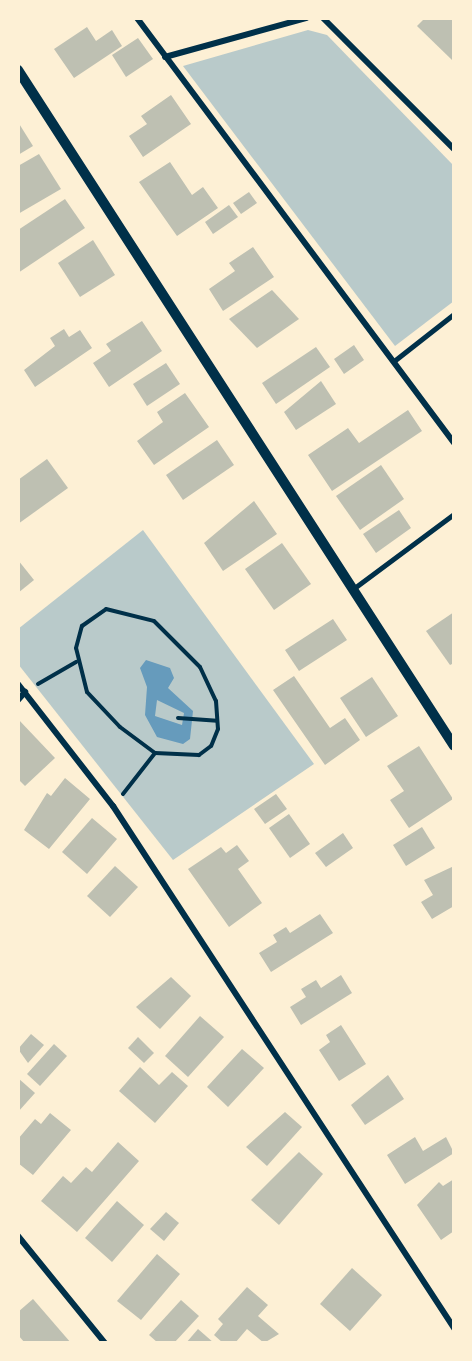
<!DOCTYPE html>
<style>
body{margin:0}
#map{position:relative;width:472px;height:1361px;overflow:hidden;background:#fdf0d5;font-family:"Asap Condensed",sans-serif}
div>[style]{position:absolute}
.green>*{inset:0;background:#b9caca}
.water>*{inset:0;background:#669bbc}
.building>*{inset:0;background:#bec0b2}
.path>*{height:4px;margin:-2px;padding:0 2px;transform-origin:2px;border-radius:2px;background:#003049}
.service>*{height:4.5px;margin:-2.25px;padding:0 2.25px;transform-origin:2.25px;border-radius:2.25px;background:#003049}
.minor>*{height:6px;margin:-3px;padding:0 3px;transform-origin:3px;border-radius:3px;background:#003049}
.tertiary>*{height:10px;margin:-5px;padding:0 5px;transform-origin:5px;border-radius:5px;background:#003049}
span{translate:-50% -50%;white-space:nowrap;text-align:center;line-height:1.15;-webkit-text-stroke:5px #fdf0d5;paint-order:stroke}
.frame{position:absolute;inset:0;border:20px solid #fdf0d5;pointer-events:none}
</style>
<div id="map">
<div class="green">
<div style="clip-path:polygon(308px 30px,327px 35px,454px 166px,454px 301px,395px 346px,183px 66px)"></div>
<div style="clip-path:polygon(143px 530px,314px 764px,173px 860px,18px 664px,18px 629px)"></div>
</div>
<div class="water">
<div style="clip-path:polygon(evenodd,146px 660px,170px 668px,174px 678px,168px 688px,193px 711px,190px 739px,183px 744px,157px 737px,145px 715px,147px 687px,140px 668px,146px 660px,157px 700px,184px 713px,182px 725px,155px 716px,157px 700px)"></div>
</div>
<div class="building">
<div style="clip-path:polygon(425px 18px,454px 18px,452px 60px,417px 26px)"></div>
<div style="clip-path:polygon(87px 27px,96px 41px,112px 30px,122px 46px,74px 78px,54px 49px)"></div>
<div style="clip-path:polygon(138px 38px,153px 59px,126px 77px,112px 55px)"></div>
<div style="clip-path:polygon(171px 95px,191px 124px,143px 157px,129px 136px,147px 124px,141px 116px)"></div>
<div style="clip-path:polygon(18px 122px,33px 146px,18px 155px)"></div>
<div style="clip-path:polygon(39px 154px,61px 189px,18px 214px,18px 166px)"></div>
<div style="clip-path:polygon(170px 162px,192px 195px,203px 187px,218px 208px,177px 236px,139px 182px)"></div>
<div style="clip-path:polygon(249px 192px,257px 203px,241px 214px,233px 203px)"></div>
<div style="clip-path:polygon(65px 199px,85px 228px,18px 273px,18px 230px)"></div>
<div style="clip-path:polygon(229px 205px,238px 217px,213px 234px,205px 222px)"></div>
<div style="clip-path:polygon(93px 240px,115px 275px,80px 297px,58px 263px)"></div>
<div style="clip-path:polygon(253px 247px,274px 277px,223px 311px,209px 289px,235px 271px,229px 263px)"></div>
<div style="clip-path:polygon(272px 290px,299px 319px,257px 348px,229px 319px)"></div>
<div style="clip-path:polygon(142px 321px,162px 351px,109px 387px,93px 363px,111px 351px,106px 344px)"></div>
<div style="clip-path:polygon(64px 329px,69px 337px,80px 330px,92px 348px,35px 387px,24px 370px,55px 346px,50px 338px)"></div>
<div style="clip-path:polygon(354px 345px,364px 360px,344px 374px,334px 359px)"></div>
<div style="clip-path:polygon(316px 347px,330px 367px,276px 404px,262px 383px)"></div>
<div style="clip-path:polygon(166px 363px,180px 384px,147px 406px,133px 384px)"></div>
<div style="clip-path:polygon(321px 381px,336px 404px,296px 430px,284px 412px)"></div>
<div style="clip-path:polygon(185px 393px,209px 427px,154px 465px,137px 441px,163px 422px,157px 412px)"></div>
<div style="clip-path:polygon(408px 410px,422px 431px,332px 491px,308px 455px,348px 428px,359px 443px)"></div>
<div style="clip-path:polygon(217px 440px,234px 465px,183px 500px,166px 475px)"></div>
<div style="clip-path:polygon(47px 459px,68px 488px,18px 524px,18px 480px)"></div>
<div style="clip-path:polygon(381px 465px,404px 499px,360px 530px,336px 496px)"></div>
<div style="clip-path:polygon(254px 501px,277px 534px,223px 571px,204px 543px)"></div>
<div style="clip-path:polygon(399px 510px,411px 528px,376px 553px,363px 534px)"></div>
<div style="clip-path:polygon(282px 543px,311px 584px,274px 610px,245px 569px)"></div>
<div style="clip-path:polygon(18px 560px,34px 580px,18px 593px)"></div>
<div style="clip-path:polygon(454px 612px,454px 663px,450px 665px,426px 631px)"></div>
<div style="clip-path:polygon(333px 619px,347px 640px,299px 671px,285px 650px)"></div>
<div style="clip-path:polygon(294px 676px,330px 728px,345px 718px,360px 740px,325px 765px,273px 690px)"></div>
<div style="clip-path:polygon(372px 677px,398px 716px,366px 737px,340px 698px)"></div>
<div style="clip-path:polygon(18px 719px,55px 758px,25px 786px,18px 779px)"></div>
<div style="clip-path:polygon(419px 746px,453px 799px,409px 828px,390px 800px,404px 791px,387px 766px)"></div>
<div style="clip-path:polygon(65px 778px,90px 799px,49px 849px,24px 830px,47px 793px,51px 796px)"></div>
<div style="clip-path:polygon(276px 794px,287px 809px,265px 824px,254px 809px)"></div>
<div style="clip-path:polygon(289px 814px,310px 844px,290px 858px,269px 828px)"></div>
<div style="clip-path:polygon(92px 818px,117px 839px,87px 874px,62px 852px)"></div>
<div style="clip-path:polygon(422px 827px,435px 848px,406px 866px,393px 845px)"></div>
<div style="clip-path:polygon(343px 833px,353px 848px,326px 867px,315px 853px)"></div>
<div style="clip-path:polygon(237px 845px,249px 861px,238px 869px,262px 903px,229px 927px,188px 869px,221px 847px,226px 853px)"></div>
<div style="clip-path:polygon(115px 866px,138px 887px,110px 917px,87px 896px)"></div>
<div style="clip-path:polygon(454px 866px,454px 906px,432px 919px,421px 902px,433px 895px,424px 880px)"></div>
<div style="clip-path:polygon(320px 914px,333px 933px,271px 972px,259px 953px,277px 942px,273px 935px,286px 927px,290px 933px)"></div>
<div style="clip-path:polygon(341px 975px,352px 993px,301px 1025px,290px 1007px,306px 997px,301px 989px,316px 980px,321px 988px)"></div>
<div style="clip-path:polygon(171px 977px,191px 996px,160px 1029px,136px 1007px)"></div>
<div style="clip-path:polygon(200px 1016px,224px 1037px,188px 1077px,165px 1056px)"></div>
<div style="clip-path:polygon(341px 1025px,366px 1064px,339px 1081px,319px 1050px,330px 1042px,326px 1035px)"></div>
<div style="clip-path:polygon(31px 1034px,44px 1045px,28px 1063px,18px 1049px)"></div>
<div style="clip-path:polygon(138px 1037px,154px 1053px,144px 1063px,128px 1048px)"></div>
<div style="clip-path:polygon(54px 1044px,67px 1056px,40px 1086px,27px 1074px)"></div>
<div style="clip-path:polygon(242px 1049px,264px 1068px,228px 1107px,207px 1087px)"></div>
<div style="clip-path:polygon(140px 1067px,159px 1085px,172px 1072px,188px 1086px,155px 1123px,119px 1091px)"></div>
<div style="clip-path:polygon(388px 1075px,404px 1099px,365px 1125px,351px 1105px)"></div>
<div style="clip-path:polygon(18px 1078px,35px 1093px,18px 1112px)"></div>
<div style="clip-path:polygon(285px 1112px,302px 1127px,267px 1166px,246px 1147px)"></div>
<div style="clip-path:polygon(50px 1113px,71px 1130px,33px 1175px,18px 1163px,18px 1139px,35px 1119px,41px 1124px)"></div>
<div style="clip-path:polygon(415px 1137px,423px 1151px,446px 1137px,454px 1153px,405px 1184px,387px 1155px)"></div>
<div style="clip-path:polygon(118px 1142px,139px 1161px,77px 1232px,41px 1201px,63px 1176px,71px 1183px,86px 1167px,92px 1172px)"></div>
<div style="clip-path:polygon(299px 1152px,323px 1174px,279px 1225px,251px 1200px)"></div>
<div style="clip-path:polygon(454px 1179px,454px 1231px,441px 1240px,417px 1205px,439px 1182px,443px 1186px)"></div>
<div style="clip-path:polygon(117px 1201px,144px 1225px,112px 1262px,85px 1238px)"></div>
<div style="clip-path:polygon(166px 1212px,179px 1223px,164px 1241px,150px 1229px)"></div>
<div style="clip-path:polygon(157px 1254px,180px 1274px,141px 1320px,117px 1301px)"></div>
<div style="clip-path:polygon(352px 1268px,382px 1295px,350px 1331px,320px 1304px)"></div>
<div style="clip-path:polygon(247px 1287px,268px 1305px,258px 1316px,279px 1334px,264px 1343px,247px 1329px,235px 1343px,223px 1343px,214px 1335px,223px 1324px,218px 1319px)"></div>
<div style="clip-path:polygon(33px 1299px,71px 1343px,25px 1343px,18px 1335px,18px 1312px)"></div>
<div style="clip-path:polygon(181px 1300px,199px 1316px,174px 1343px,158px 1343px,149px 1335px)"></div>
<div style="clip-path:polygon(198px 1329px,214px 1343px,186px 1343px)"></div>
</div>
<div class="path">
<div style="left:106px;top:609px;width:49px;rotate:14deg"></div>
<div style="left:154px;top:621px;width:65px;rotate:45deg"></div>
<div style="left:200px;top:667px;width:38px;rotate:65deg"></div>
<div style="left:216px;top:701px;width:28px;rotate:86deg"></div>
<div style="left:218px;top:729px;width:18px;rotate:112deg"></div>
<div style="left:211px;top:746px;width:15px;rotate:143deg"></div>
<div style="left:199px;top:755px;width:44px;rotate:-177.4deg"></div>
<div style="left:155px;top:753px;width:44px;rotate:-143.4deg"></div>
<div style="left:120px;top:727px;width:48px;rotate:-133.3deg"></div>
<div style="left:87px;top:692px;width:45px;rotate:-104deg"></div>
<div style="left:76px;top:648px;width:23px;rotate:-75deg"></div>
<div style="left:82px;top:626px;width:29px;rotate:-35deg"></div>
<div style="left:38px;top:684px;width:44px;rotate:-30.1deg"></div>
<div style="left:178px;top:718px;width:39px;rotate:4deg"></div>
<div style="left:123px;top:794px;width:52px;rotate:-52deg"></div>
</div>
<div class="service">
<div style="left:394px;top:361px;width:76px;rotate:-38.1deg"></div>
<div style="left:353px;top:589px;width:126px;rotate:-36.6deg"></div>
</div>
<div class="minor">
<div style="left:137px;top:18px;width:530px;rotate:53.28deg"></div>
<div style="left:323px;top:18px;width:185px;rotate:45deg"></div>
<div style="left:165px;top:57px;width:147px;rotate:-15.4deg"></div>
<div style="left:18px;top:684px;width:155px;rotate:52.1deg"></div>
<div style="left:113px;top:806px;width:624px;rotate:56.85deg"></div>
<div style="left:18px;top:700px;width:11px;rotate:-49deg"></div>
<div style="left:18px;top:1236px;width:138px;rotate:50.9deg"></div>
</div>
<div class="tertiary">
<div style="left:18px;top:70px;width:804px;rotate:57.18deg"></div>
</div>
<div class="frame"></div>
</div>
